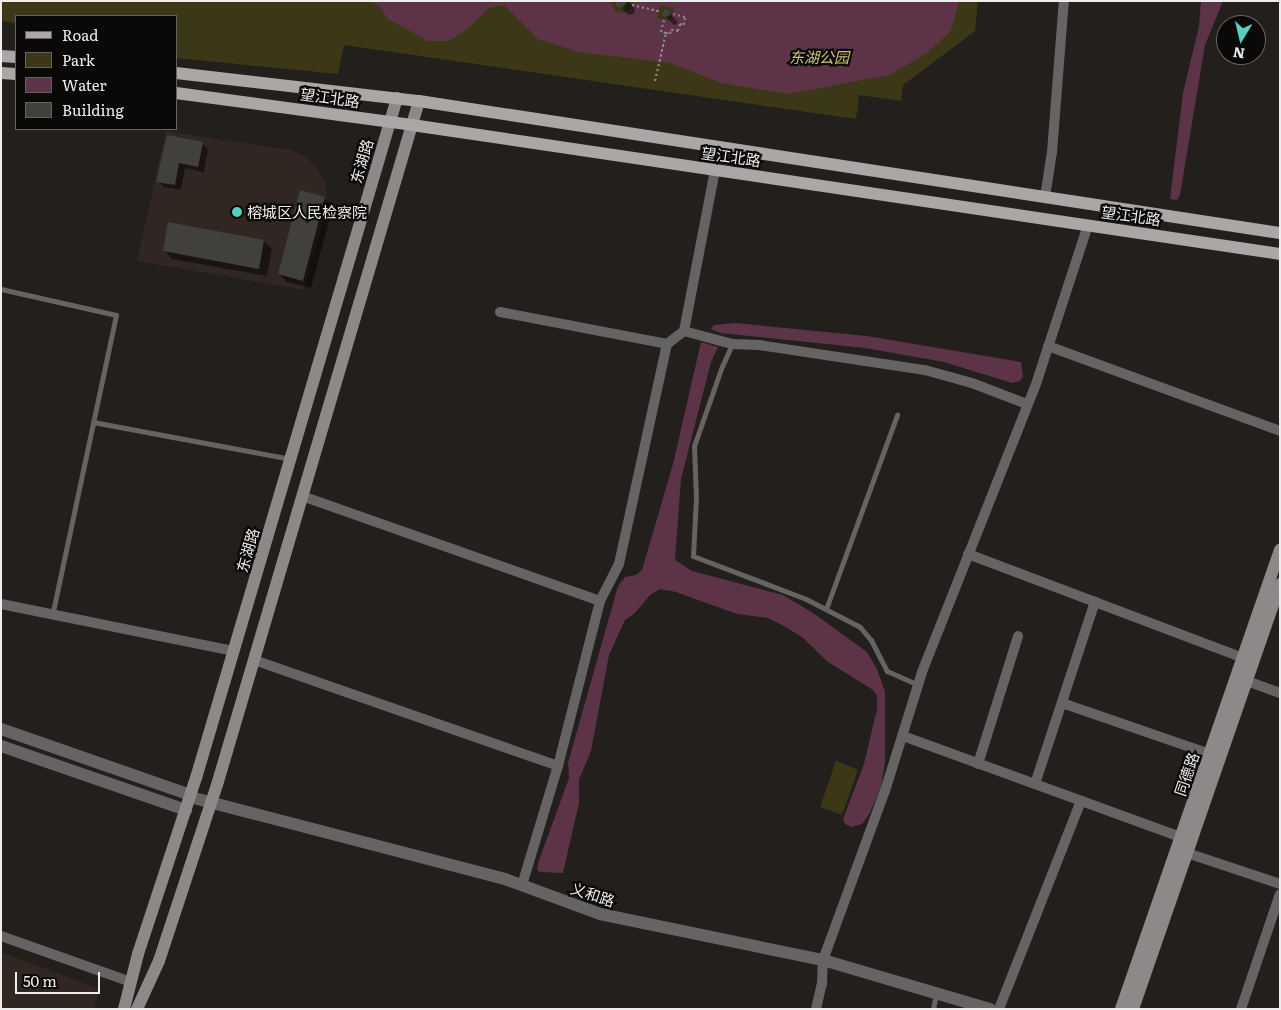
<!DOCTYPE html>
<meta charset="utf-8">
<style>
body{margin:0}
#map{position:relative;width:1281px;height:1010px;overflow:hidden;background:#221f1d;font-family:Literata,"Noto Sans SC",serif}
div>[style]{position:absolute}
.built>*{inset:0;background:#302722}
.green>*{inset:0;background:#3c3817}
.water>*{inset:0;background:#5d3347}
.shadow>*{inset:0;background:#0007}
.building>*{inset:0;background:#42403c}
.path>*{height:2px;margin-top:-1px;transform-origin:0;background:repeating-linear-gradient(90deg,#8d8a89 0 2.5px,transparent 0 5px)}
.service>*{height:5px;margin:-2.5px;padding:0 2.5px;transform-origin:2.5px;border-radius:2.5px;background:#656363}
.minor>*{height:10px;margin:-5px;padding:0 5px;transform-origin:5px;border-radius:5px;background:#656363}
.tertiary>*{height:12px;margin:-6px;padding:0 6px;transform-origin:6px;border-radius:6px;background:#656363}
.secondary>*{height:12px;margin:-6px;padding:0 6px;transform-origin:6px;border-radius:6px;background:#8d8989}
.primary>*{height:12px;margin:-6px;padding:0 6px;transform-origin:6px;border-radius:6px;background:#aba7a7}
.dots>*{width:14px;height:14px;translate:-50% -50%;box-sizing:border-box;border:2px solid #0a0908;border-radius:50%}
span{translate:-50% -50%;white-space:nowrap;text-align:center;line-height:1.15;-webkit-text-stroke:4.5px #0a0908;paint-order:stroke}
.park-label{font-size:15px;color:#cec479;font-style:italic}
.street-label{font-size:15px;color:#efedec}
.poi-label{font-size:15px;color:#efedec}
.left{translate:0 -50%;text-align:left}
.frame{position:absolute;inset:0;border:2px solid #efedec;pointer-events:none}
.legend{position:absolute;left:15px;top:15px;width:162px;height:115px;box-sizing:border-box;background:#0a0908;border:1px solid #666463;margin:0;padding:6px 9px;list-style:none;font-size:15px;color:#efedec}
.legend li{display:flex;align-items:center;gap:10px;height:25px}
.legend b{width:25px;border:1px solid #666463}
.north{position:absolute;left:1216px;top:15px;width:50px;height:50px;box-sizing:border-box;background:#0a0908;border:1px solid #666463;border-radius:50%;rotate:189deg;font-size:14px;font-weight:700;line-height:20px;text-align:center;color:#efedec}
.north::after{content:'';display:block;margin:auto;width:18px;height:22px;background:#58cec0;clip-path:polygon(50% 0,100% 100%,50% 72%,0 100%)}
.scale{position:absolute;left:15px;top:972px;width:85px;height:22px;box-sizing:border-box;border:2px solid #efedec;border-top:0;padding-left:6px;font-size:15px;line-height:18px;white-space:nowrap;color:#efedec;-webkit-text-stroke:4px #0a0908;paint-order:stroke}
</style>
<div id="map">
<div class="built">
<div style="clip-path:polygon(166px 131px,291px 150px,305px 156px,317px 168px,325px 183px,328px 200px,304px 290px,137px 261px)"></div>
<div style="clip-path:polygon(1px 952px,99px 989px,94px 1009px,1px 1009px)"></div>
</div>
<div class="green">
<div style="clip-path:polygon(1px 1px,978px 1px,975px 31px,903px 85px,901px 101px,859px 95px,856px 119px,344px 45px,338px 74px,176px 58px,176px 16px,16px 16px,16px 23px,1px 21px)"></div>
<div style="clip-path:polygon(836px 761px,858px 770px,842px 815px,820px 807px)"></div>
</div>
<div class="water">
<div style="clip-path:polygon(evenodd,371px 1px,610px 1px,615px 11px,624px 13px,632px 7px,633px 1px,959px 1px,951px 31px,926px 54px,889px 75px,788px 94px,721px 83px,670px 63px,578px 52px,538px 39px,504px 5px,489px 8px,470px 27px,448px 41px,428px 41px,388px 19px,380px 7px,371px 1px,660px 5px,674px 8px,671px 21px,657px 18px,660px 5px)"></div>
<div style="clip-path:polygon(1201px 1px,1223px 1px,1205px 45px,1180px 195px,1177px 200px,1170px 199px,1183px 93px,1199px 26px)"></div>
<div style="clip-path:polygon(735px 323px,867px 336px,1021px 362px,1023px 376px,1020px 381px,1012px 383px,944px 362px,865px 348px,720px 333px,711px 329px,714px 325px)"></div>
<div style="clip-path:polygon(701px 342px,718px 347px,711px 362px,681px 479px,675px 560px,692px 571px,783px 595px,813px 613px,867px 652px,877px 669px,885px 692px,885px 762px,881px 787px,870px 813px,862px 824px,852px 827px,845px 824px,843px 819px,864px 764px,877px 709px,877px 696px,873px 690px,828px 662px,802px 637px,782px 625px,768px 618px,737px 614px,676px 592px,660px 589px,650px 595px,635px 613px,625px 620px,609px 655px,591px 751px,579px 780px,579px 803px,563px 873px,540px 872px,537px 870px,538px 863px,569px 778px,568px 763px,618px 586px,625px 577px,636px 575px,642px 570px,673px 464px)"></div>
</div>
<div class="shadow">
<div style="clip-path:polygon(616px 1px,628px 1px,635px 9px,634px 14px,628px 15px)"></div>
<div style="clip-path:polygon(669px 13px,677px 21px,677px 24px,674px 25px,663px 14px)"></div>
<div style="clip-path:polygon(202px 143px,208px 149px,204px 172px,185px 168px,181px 190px,164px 187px,158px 181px)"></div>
<div style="clip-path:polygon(301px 192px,325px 198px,333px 206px,311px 288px,287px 282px,279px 274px)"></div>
<div style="clip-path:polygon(169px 224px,264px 241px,272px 249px,267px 276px,172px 259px,164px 250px)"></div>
</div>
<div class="building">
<div style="clip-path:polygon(615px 1px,628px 1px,622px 8px,616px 6px)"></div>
<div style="clip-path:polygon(666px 9px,670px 12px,669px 16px,665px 17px,662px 15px,663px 11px)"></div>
<div style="clip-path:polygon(167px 135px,203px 142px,198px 167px,179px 163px,175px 185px,156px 182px)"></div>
<div style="clip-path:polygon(300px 190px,325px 197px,303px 281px,278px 274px)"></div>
<div style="clip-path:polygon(168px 222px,264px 240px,259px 269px,163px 251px)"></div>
</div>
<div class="path">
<div style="left:632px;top:5px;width:28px;rotate:13deg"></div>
<div style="left:666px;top:33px;width:4px;rotate:14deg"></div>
<div style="left:670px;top:34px;width:4px;rotate:-76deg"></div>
<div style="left:671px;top:30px;width:7px;rotate:8deg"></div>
<div style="left:678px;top:31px;width:7px;rotate:-74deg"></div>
<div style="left:680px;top:24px;width:4px;rotate:14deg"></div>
<div style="left:684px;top:25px;width:8px;rotate:-83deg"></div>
<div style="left:685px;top:17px;width:12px;rotate:-166deg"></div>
<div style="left:655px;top:81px;width:49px;rotate:-77.1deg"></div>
<div style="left:666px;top:33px;width:5px;rotate:-169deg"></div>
<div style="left:661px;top:32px;width:12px;rotate:-76deg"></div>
</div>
<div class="service">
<div style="left:1px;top:289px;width:118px;rotate:12.7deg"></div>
<div style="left:116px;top:315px;width:307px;rotate:102deg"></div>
<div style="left:732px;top:344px;width:24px;rotate:114deg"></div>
<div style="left:722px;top:366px;width:85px;rotate:109.3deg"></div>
<div style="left:694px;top:446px;width:51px;rotate:87.8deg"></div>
<div style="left:696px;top:497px;width:59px;rotate:92.9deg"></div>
<div style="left:693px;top:556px;width:121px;rotate:20.8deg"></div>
<div style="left:806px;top:599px;width:61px;rotate:27.4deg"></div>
<div style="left:860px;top:627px;width:17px;rotate:50deg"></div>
<div style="left:871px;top:640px;width:35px;rotate:63deg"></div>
<div style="left:887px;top:671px;width:34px;rotate:24deg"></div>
<div style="left:93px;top:422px;width:200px;rotate:10.6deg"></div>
<div style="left:826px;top:609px;width:207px;rotate:-69.9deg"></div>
<div style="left:933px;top:1009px;width:15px;rotate:-79deg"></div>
</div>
<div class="minor">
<div style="left:1045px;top:197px;width:46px;rotate:-81.2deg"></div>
<div style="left:1052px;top:152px;width:151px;rotate:-85.5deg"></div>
<div style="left:500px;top:312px;width:170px;rotate:10.8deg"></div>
<div style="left:684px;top:331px;width:50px;rotate:15.2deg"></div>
<div style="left:732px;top:344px;width:27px;rotate:2deg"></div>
<div style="left:759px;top:345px;width:168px;rotate:8.6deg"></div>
<div style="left:925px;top:370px;width:49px;rotate:15.5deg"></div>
<div style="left:972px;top:383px;width:59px;rotate:20.9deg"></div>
<div style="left:1048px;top:346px;width:247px;rotate:20.1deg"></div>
<div style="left:302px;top:496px;width:316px;rotate:19.4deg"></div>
<div style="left:968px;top:554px;width:294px;rotate:20.7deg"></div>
<div style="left:1px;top:604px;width:238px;rotate:11.4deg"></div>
<div style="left:254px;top:660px;width:322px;rotate:19.2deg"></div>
<div style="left:1247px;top:681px;width:35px;rotate:20deg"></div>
<div style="left:1062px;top:703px;width:157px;rotate:19deg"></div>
<div style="left:903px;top:736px;width:296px;rotate:20deg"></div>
<div style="left:978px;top:764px;width:134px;rotate:-72.6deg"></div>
<div style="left:1035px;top:784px;width:192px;rotate:-71.8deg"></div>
<div style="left:1187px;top:853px;width:98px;rotate:18.4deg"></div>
<div style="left:522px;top:885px;width:124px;rotate:-73.2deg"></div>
<div style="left:558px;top:766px;width:170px;rotate:-75.7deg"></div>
<div style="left:600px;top:601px;width:42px;rotate:-62.8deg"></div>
<div style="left:619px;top:564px;width:225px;rotate:-77.7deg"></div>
<div style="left:667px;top:344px;width:21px;rotate:-37deg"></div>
<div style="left:684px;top:331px;width:164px;rotate:-79.1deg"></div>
<div style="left:1px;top:936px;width:138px;rotate:19.5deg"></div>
<div style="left:816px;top:1009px;width:26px;rotate:-77deg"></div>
<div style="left:822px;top:984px;width:24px;rotate:-88deg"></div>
<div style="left:823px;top:960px;width:180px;rotate:-69.9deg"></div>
<div style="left:885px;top:791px;width:125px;rotate:-72.7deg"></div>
<div style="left:922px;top:672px;width:313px;rotate:-68.4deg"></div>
<div style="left:1037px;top:381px;width:164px;rotate:-71.9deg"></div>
<div style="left:999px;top:1009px;width:224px;rotate:-68.5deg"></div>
<div style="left:1241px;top:1009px;width:121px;rotate:-71.3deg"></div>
</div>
<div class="tertiary">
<div style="left:1px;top:729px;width:201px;rotate:19.2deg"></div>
<div style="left:1px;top:746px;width:196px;rotate:19.1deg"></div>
<div style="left:190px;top:797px;width:325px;rotate:14.6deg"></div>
<div style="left:505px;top:879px;width:101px;rotate:20.2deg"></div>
<div style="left:600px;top:914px;width:228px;rotate:11.7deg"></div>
<div style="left:823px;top:960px;width:174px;rotate:16.4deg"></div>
</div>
<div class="secondary">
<div style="left:124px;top:1009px;width:57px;rotate:-75.7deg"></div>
<div style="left:138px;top:954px;width:185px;rotate:-71.8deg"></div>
<div style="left:196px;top:778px;width:709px;rotate:-73.53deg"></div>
<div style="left:137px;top:1009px;width:53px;rotate:-65.4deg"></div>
<div style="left:159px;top:961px;width:185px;rotate:-71.8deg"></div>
<div style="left:217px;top:785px;width:713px;rotate:-73.55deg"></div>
<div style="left:1121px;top:1009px;width:486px;rotate:-70.9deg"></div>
<div style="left:1133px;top:1009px;width:450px;rotate:-70.9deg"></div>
</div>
<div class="primary">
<div style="left:1px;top:56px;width:15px;rotate:4deg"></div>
<div style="left:1px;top:73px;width:15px;rotate:4deg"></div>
<div style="left:176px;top:73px;width:245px;rotate:6.6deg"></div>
<div style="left:419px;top:101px;width:871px;rotate:8.72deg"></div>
<div style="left:176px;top:93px;width:238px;rotate:7.7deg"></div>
<div style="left:412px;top:125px;width:878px;rotate:8.45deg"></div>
</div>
<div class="dots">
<div style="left:237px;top:212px;background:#58cec0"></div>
</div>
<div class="park-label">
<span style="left:819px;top:57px">东湖公园</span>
</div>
<div class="street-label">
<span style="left:330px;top:97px;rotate:8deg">望江北路</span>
<span style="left:731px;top:156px;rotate:8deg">望江北路</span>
<span style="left:361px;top:161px;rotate:-74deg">东湖路</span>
<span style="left:1131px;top:215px;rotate:8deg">望江北路</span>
<span style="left:247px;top:550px;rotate:-74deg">东湖路</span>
<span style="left:1186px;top:774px;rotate:-71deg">同德路</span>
<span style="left:593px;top:894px;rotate:18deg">义和路</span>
</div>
<div class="poi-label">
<span class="left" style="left:247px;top:212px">榕城区人民检察院</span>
</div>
<div class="frame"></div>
<ul class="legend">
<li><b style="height:6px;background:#aba7a7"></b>Road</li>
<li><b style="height:14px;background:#3c3817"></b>Park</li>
<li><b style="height:14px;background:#5d3347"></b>Water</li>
<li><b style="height:14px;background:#42403c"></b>Building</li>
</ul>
<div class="north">N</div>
<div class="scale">50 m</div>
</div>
